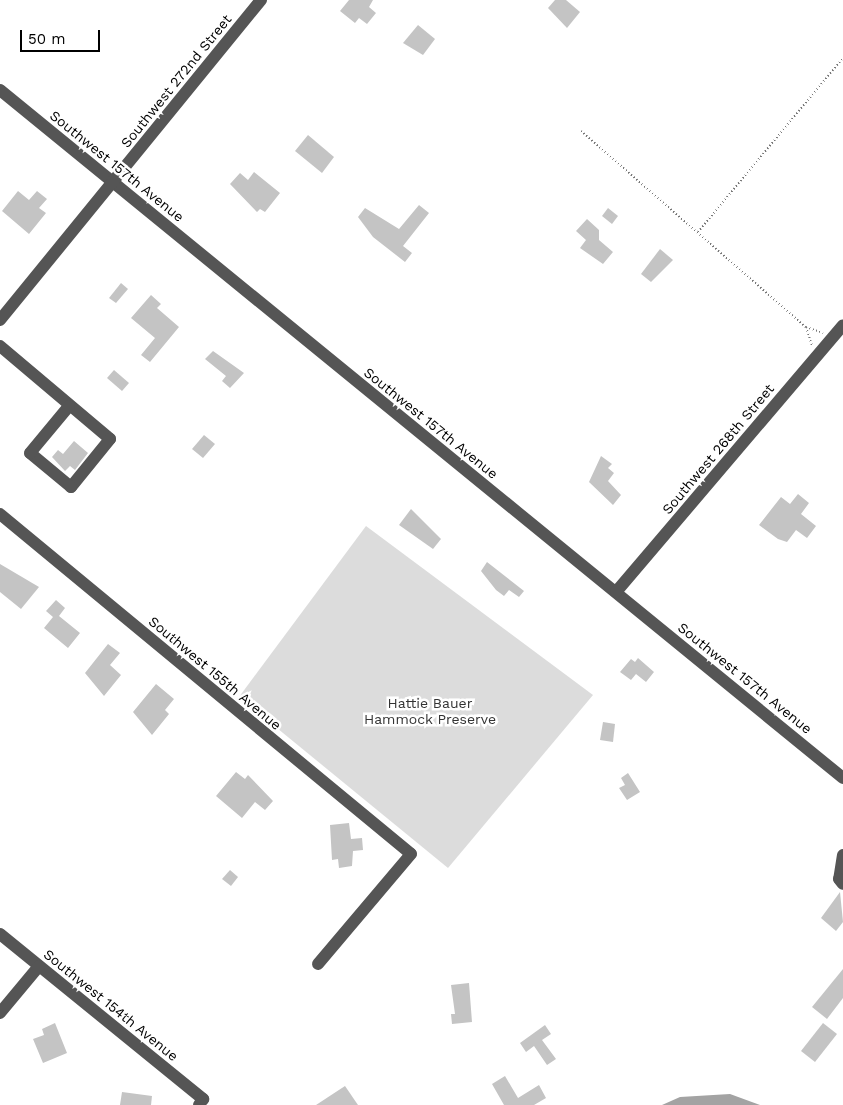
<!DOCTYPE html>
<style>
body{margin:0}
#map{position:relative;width:843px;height:1105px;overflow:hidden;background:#fff;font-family:"Work Sans",sans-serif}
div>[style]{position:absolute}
.green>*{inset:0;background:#dcdcdc}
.water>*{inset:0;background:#a3a3a3}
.building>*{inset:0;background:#c4c4c4}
.path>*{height:2px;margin-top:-1px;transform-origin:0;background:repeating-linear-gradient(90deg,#777 0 1px,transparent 0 3.5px)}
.minor>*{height:12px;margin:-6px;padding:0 6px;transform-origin:6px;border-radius:6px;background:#555}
span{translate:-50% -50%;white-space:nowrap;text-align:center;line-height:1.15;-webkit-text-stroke:5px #fff;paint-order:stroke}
.street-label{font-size:14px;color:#000}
.park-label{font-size:14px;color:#333}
.scale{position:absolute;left:20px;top:30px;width:80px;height:22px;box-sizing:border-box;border:2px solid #000;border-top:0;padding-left:6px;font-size:15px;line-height:18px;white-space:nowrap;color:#000;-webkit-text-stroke:4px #fff;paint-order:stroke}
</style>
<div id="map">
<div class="green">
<div style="clip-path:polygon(366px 526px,593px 695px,448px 868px,239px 697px)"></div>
</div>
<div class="water">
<div style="clip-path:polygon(730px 1094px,760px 1105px,662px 1105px,680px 1097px)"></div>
</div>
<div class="building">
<div style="clip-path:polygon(349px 0,373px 0,369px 7px,376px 13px,367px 24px,359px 18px,355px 23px,340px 11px)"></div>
<div style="clip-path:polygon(555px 0,566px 0,580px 12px,567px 28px,548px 8px)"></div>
<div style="clip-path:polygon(418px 25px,435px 39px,423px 55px,403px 43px)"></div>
<div style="clip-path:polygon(308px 135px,334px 157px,322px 173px,295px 151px)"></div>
<div style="clip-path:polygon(254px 172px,280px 193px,265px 212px,260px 209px,257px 212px,230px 184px,240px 173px,248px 180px)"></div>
<div style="clip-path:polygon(18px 191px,29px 200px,37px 191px,47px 199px,39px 208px,46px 213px,29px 234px,2px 211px)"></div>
<div style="clip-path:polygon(419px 205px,429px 213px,403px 246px,412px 253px,405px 262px,373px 237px,358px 217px,365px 208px,399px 229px)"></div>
<div style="clip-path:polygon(608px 208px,618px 216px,612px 224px,602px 216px)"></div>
<div style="clip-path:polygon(587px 219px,599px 230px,599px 240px,613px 252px,603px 264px,580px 248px,586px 240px,576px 231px)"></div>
<div style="clip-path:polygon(660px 249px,673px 260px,651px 282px,641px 274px)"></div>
<div style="clip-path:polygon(121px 283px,128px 289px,116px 303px,109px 298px)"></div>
<div style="clip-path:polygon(151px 295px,161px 304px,157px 308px,179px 327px,150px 362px,141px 355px,155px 338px,131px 318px)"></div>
<div style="clip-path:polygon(213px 351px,244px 373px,230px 388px,222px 381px,226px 376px,205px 359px)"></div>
<div style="clip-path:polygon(114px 370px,129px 383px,122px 391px,107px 378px)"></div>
<div style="clip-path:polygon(204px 435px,215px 444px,203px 458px,192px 449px)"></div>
<div style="clip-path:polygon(74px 441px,88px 453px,75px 470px,70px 466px,65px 471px,52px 457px,58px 450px,63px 454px)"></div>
<div style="clip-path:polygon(601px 456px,612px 464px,608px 468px,614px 473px,608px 481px,621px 495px,613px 505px,589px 482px)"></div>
<div style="clip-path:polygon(798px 494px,809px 503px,801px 514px,816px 526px,807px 538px,796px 530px,787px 542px,778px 539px,759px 525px,781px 497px,790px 504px)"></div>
<div style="clip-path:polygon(411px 509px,441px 539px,433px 549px,399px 525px)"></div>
<div style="clip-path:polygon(487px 562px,524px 591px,519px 597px,509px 590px,504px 596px,496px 590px,481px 571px)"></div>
<div style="clip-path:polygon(0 564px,39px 587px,21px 609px,0 592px)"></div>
<div style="clip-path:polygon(56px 600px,65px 608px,59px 616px,80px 633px,68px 648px,44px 628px,53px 617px,46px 611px)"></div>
<div style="clip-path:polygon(108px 644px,120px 653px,110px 665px,121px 675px,104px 696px,85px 673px)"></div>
<div style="clip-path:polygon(638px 658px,654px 672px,646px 682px,636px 674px,631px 680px,620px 672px,631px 659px,635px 662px)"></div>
<div style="clip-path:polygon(156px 684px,174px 699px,165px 710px,169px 714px,152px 735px,133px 712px)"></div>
<div style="clip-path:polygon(603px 722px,615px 724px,613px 742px,600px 740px)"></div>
<div style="clip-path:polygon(236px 772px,245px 779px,248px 775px,273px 801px,265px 810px,255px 802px,242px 818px,216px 796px)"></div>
<div style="clip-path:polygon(628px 773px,640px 792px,627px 800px,619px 788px,625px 785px,621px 778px)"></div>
<div style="clip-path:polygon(349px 823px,351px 839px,362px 838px,363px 850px,353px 851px,352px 866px,339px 868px,338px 859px,332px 860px,330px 825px)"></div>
<div style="clip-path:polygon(230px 870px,238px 877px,231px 886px,222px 879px)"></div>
<div style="clip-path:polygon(840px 892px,843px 922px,836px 931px,821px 918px)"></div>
<div style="clip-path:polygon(843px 969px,843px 998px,827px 1019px,812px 1007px)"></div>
<div style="clip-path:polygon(469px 983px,472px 1022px,452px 1024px,451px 1014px,455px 1014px,451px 985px)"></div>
<div style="clip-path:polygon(55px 1023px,67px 1053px,43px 1063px,33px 1039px,44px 1035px,42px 1029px)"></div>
<div style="clip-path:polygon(823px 1023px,837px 1034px,815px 1062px,801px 1051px)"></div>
<div style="clip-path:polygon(545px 1025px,551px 1034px,542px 1040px,556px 1059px,547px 1065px,534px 1046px,526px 1052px,520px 1043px)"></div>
<div style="clip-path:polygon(505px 1076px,518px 1098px,539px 1085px,546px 1098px,534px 1105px,504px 1105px,492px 1084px)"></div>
<div style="clip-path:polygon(345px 1086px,358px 1105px,316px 1105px)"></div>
<div style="clip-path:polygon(122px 1092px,152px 1096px,151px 1105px,120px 1105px)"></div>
</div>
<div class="path">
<div style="left:581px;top:131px;width:298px;rotate:41.1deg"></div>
<div style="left:806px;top:327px;width:19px;rotate:72deg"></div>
<div style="left:698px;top:232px;width:226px;rotate:-50.2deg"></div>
<div style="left:806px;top:327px;width:18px;rotate:19deg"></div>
</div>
<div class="minor">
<div style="left:0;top:90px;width:1088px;rotate:39.22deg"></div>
<div style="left:0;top:320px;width:413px;rotate:-50.8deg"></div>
<div style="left:0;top:346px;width:144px;rotate:40.2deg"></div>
<div style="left:110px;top:439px;width:62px;rotate:129.1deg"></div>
<div style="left:71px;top:487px;width:53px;rotate:-140.3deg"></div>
<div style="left:30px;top:453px;width:61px;rotate:-50.3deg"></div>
<div style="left:0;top:514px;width:533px;rotate:39.6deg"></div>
<div style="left:411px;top:854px;width:144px;rotate:130.2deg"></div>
<div style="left:616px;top:592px;width:350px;rotate:-49.6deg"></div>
<div style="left:843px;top:855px;width:24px;rotate:99deg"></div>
<div style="left:839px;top:879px;width:6px;rotate:51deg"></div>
<div style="left:0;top:934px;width:262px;rotate:39.1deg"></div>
<div style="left:203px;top:1099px;width:7px;rotate:124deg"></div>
<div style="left:0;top:1013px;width:61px;rotate:-50.3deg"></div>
</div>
<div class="street-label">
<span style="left:176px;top:81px;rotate:-51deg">Southwest 272nd Street</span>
<span style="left:117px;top:166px;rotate:39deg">Southwest 157th Avenue</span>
<span style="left:431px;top:423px;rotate:39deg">Southwest 157th Avenue</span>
<span style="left:718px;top:449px;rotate:-50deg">Southwest 268th Street</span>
<span style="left:215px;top:673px;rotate:40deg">Southwest 155th Avenue</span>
<span style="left:745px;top:678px;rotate:39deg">Southwest 157th Avenue</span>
<span style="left:111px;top:1005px;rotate:39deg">Southwest 154th Avenue</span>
</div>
<div class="park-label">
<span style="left:430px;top:711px">Hattie Bauer<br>Hammock Preserve</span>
</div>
<div class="scale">50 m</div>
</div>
